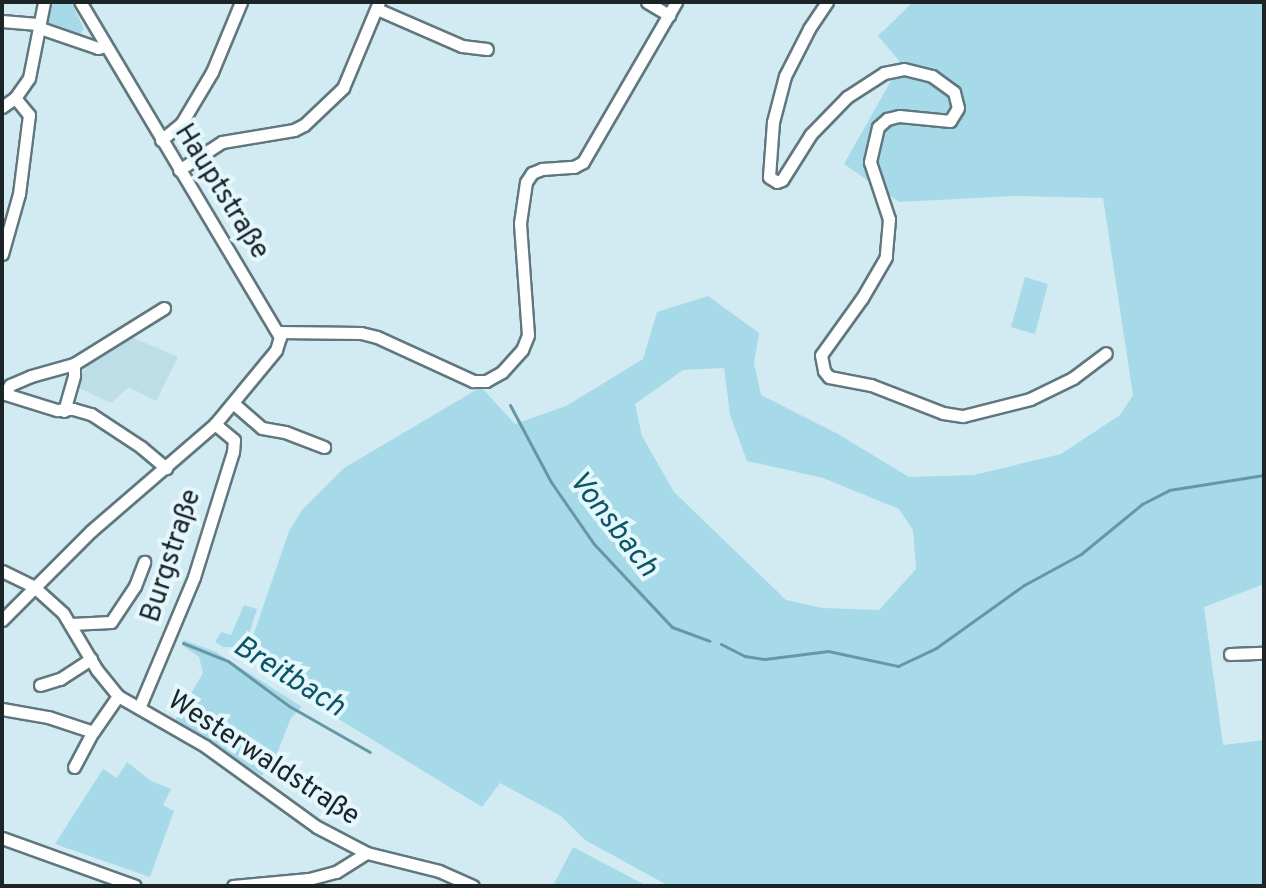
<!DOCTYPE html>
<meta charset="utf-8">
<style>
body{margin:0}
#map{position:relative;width:1266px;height:888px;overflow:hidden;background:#d2ebf2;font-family:Overpass,sans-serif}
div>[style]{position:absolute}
.built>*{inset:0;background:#bddde7}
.green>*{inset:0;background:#a7dae9}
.stream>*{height:3px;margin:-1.5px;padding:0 1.5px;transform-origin:1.5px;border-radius:1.5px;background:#6697a6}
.roads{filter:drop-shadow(2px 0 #61777e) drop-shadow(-2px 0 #61777e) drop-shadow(0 2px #61777e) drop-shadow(0 -2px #61777e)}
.minor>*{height:11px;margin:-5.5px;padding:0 5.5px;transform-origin:5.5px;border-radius:5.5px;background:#fff}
span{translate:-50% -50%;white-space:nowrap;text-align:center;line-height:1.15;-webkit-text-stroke:8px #e3f7fd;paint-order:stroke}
.street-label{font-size:28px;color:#1b2427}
.water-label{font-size:30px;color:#0d5464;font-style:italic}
.frame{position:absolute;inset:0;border:4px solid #1b2427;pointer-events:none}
</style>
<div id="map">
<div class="built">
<div style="clip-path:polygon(129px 336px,178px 357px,156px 401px,129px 387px,111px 403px,77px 387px,88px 360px)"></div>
</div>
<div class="green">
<div style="clip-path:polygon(51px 2px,71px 2px,84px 29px,80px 34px,46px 24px)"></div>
<div style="clip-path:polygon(evenodd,913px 2px,1264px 2px,1264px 584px,1204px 607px,1223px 745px,1264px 740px,1264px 886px,669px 886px,585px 840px,561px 816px,500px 783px,482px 807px,311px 702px,285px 680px,252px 639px,289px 531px,302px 510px,344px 468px,481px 387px,515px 424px,566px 406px,643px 359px,657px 312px,708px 296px,759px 333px,754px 363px,761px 395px,838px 434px,909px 477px,974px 475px,1061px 454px,1120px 415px,1133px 395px,1103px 198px,1015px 196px,899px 202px,844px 164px,901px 63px,878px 36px,913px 2px,724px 368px,730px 415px,747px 461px,823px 478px,899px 509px,913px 530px,916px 569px,879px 610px,823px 608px,786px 600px,674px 492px,642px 436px,635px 404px,683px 370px,724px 368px)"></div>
<div style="clip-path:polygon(1025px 277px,1048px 284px,1035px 334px,1011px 327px)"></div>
<div style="clip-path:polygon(244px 605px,257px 609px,245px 647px,223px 647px,215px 642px,221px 632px,231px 635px)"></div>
<div style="clip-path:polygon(184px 640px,216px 652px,302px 707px,291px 718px,278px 751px,262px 776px,174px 722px,203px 673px,199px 657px,182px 645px)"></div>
<div style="clip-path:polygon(127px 762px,151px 781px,171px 789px,163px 805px,174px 811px,150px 877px,55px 844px,103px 769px,117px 778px)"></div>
<div style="clip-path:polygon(573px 847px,647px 886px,553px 886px)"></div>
</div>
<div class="stream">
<div style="left:510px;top:405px;width:87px;rotate:62deg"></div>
<div style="left:551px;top:482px;width:75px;rotate:55.3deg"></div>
<div style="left:594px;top:544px;width:114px;rotate:46.8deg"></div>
<div style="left:672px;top:627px;width:40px;rotate:20.2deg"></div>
<div style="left:183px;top:643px;width:48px;rotate:21.8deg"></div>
<div style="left:228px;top:661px;width:76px;rotate:36.4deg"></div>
<div style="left:289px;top:706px;width:93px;rotate:29.6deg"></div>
<div style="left:721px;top:644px;width:27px;rotate:27deg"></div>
<div style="left:745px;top:656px;width:20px;rotate:9deg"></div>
<div style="left:765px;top:659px;width:64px;rotate:-7.2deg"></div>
<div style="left:828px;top:651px;width:72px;rotate:12.1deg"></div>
<div style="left:898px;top:666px;width:42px;rotate:-25.3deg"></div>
<div style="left:936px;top:648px;width:108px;rotate:-35.6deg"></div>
<div style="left:1024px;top:585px;width:65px;rotate:-28.5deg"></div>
<div style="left:1081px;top:554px;width:79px;rotate:-39.3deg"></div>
<div style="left:1142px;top:504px;width:30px;rotate:-27deg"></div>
<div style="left:1169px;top:490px;width:96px;rotate:-9deg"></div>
</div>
<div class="roads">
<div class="minor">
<div style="left:647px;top:2px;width:26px;rotate:31deg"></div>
<div style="left:827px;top:2px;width:32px;rotate:124deg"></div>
<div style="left:809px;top:29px;width:53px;rotate:117.1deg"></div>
<div style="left:785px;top:76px;width:48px;rotate:104.6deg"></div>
<div style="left:773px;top:122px;width:55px;rotate:94.2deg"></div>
<div style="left:769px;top:177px;width:9px;rotate:32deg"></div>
<div style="left:777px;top:182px;width:5px;rotate:-22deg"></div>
<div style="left:782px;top:180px;width:54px;rotate:-57.8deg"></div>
<div style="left:811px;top:134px;width:52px;rotate:-45.8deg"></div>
<div style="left:847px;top:97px;width:44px;rotate:-33deg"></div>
<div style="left:884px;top:73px;width:20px;rotate:-11deg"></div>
<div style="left:904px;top:69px;width:29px;rotate:14deg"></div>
<div style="left:932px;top:76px;width:27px;rotate:36deg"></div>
<div style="left:954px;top:92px;width:16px;rotate:76deg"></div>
<div style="left:958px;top:108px;width:15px;rotate:122deg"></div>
<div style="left:950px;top:121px;width:51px;rotate:-174.4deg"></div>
<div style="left:899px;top:116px;width:12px;rotate:166deg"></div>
<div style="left:887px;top:119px;width:12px;rotate:138deg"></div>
<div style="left:878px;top:127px;width:36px;rotate:103deg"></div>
<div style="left:870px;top:162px;width:60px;rotate:71.6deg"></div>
<div style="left:889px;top:219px;width:38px;rotate:95deg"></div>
<div style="left:886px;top:257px;width:48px;rotate:120.3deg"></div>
<div style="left:862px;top:298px;width:70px;rotate:125.7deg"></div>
<div style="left:821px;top:355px;width:16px;rotate:79deg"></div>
<div style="left:824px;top:371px;width:8px;rotate:50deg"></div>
<div style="left:829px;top:377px;width:43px;rotate:10.8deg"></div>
<div style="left:871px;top:385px;width:77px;rotate:21.3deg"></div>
<div style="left:943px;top:413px;width:20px;rotate:9deg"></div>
<div style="left:963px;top:416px;width:69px;rotate:-14.2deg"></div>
<div style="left:1030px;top:399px;width:48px;rotate:-26deg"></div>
<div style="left:1073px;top:378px;width:41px;rotate:-37.1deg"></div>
<div style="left:377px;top:9px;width:93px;rotate:23.5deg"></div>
<div style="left:462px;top:46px;width:25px;rotate:7deg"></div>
<div style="left:2px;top:21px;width:38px;rotate:5deg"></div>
<div style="left:40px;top:28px;width:61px;rotate:19deg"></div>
<div style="left:98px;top:48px;width:6px;rotate:-18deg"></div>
<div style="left:2px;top:107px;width:16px;rotate:-35deg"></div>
<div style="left:15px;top:98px;width:24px;rotate:-55deg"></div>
<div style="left:29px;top:78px;width:77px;rotate:-78.8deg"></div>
<div style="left:161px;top:140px;width:26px;rotate:-39deg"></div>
<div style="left:181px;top:124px;width:61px;rotate:-59.2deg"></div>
<div style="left:212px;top:72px;width:76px;rotate:-67.5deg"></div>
<div style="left:179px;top:170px;width:51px;rotate:-33.1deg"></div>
<div style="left:222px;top:142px;width:73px;rotate:-9.5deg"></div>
<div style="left:294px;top:130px;width:11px;rotate:-27deg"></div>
<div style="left:304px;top:125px;width:54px;rotate:-43.5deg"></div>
<div style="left:343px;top:88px;width:93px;rotate:-67.3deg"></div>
<div style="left:2px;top:254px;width:62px;rotate:-74.2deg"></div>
<div style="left:19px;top:194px;width:80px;rotate:-82.8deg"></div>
<div style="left:29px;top:115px;width:22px;rotate:-129deg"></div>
<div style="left:278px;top:332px;width:83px;rotate:0.7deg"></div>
<div style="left:361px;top:333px;width:16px;rotate:14deg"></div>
<div style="left:377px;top:337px;width:106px;rotate:24.6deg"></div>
<div style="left:473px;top:381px;width:13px"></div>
<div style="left:486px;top:381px;width:18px;rotate:-29deg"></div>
<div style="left:502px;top:372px;width:30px;rotate:-48deg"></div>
<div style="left:522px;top:350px;width:16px;rotate:-68deg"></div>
<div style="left:528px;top:335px;width:112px;rotate:-94.1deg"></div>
<div style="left:520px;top:223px;width:41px;rotate:-81.7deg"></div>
<div style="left:526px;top:182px;width:11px;rotate:-56deg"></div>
<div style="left:532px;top:173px;width:11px;rotate:-22deg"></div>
<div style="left:542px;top:169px;width:32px;rotate:-4deg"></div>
<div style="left:574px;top:167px;width:10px;rotate:-29deg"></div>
<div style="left:583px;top:162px;width:185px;rotate:-59.8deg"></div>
<div style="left:2px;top:393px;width:58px;rotate:17.2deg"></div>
<div style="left:57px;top:410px;width:16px;rotate:-4deg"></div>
<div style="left:73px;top:409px;width:19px;rotate:16deg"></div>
<div style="left:91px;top:414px;width:60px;rotate:33.4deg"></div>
<div style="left:141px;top:447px;width:33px;rotate:40deg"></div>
<div style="left:5px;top:393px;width:9px;rotate:-58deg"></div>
<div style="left:10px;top:385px;width:23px;rotate:-23deg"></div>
<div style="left:31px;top:376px;width:45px;rotate:-15.6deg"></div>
<div style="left:74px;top:364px;width:106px;rotate:-31.9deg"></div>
<div style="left:233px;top:403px;width:38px;rotate:41deg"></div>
<div style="left:262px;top:428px;width:23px;rotate:10deg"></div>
<div style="left:285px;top:432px;width:42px;rotate:21deg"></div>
<div style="left:64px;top:411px;width:37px;rotate:-74deg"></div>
<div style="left:74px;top:375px;width:11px;rotate:-90deg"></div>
<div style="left:2px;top:571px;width:34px;rotate:26deg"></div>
<div style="left:33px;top:586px;width:40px;rotate:42deg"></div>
<div style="left:63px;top:613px;width:66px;rotate:59.2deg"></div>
<div style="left:97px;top:670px;width:33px;rotate:51deg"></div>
<div style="left:118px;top:696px;width:100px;rotate:29.9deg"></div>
<div style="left:205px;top:746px;width:138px;rotate:35.9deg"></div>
<div style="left:317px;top:827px;width:56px;rotate:27.5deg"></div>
<div style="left:367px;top:853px;width:74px;rotate:14deg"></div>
<div style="left:439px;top:871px;width:37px;rotate:24deg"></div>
<div style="left:2px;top:620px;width:126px;rotate:-45deg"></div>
<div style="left:91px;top:531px;width:164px;rotate:-40.8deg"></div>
<div style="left:215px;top:424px;width:96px;rotate:-50.5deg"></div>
<div style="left:276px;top:350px;width:14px;rotate:-73deg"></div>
<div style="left:280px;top:337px;width:390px;rotate:-120.8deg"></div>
<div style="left:71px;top:624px;width:40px;rotate:-2.9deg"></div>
<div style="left:111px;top:622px;width:43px;rotate:-56.3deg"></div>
<div style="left:135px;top:586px;width:26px;rotate:-69deg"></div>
<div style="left:1230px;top:654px;width:34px;rotate:-2deg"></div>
<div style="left:40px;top:685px;width:21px;rotate:-17deg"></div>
<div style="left:60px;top:679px;width:37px;rotate:-33deg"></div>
<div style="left:139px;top:708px;width:142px;rotate:-67.2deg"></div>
<div style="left:194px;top:577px;width:131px;rotate:-72.7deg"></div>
<div style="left:233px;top:452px;width:12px;rotate:-85deg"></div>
<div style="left:234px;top:440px;width:25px;rotate:-140deg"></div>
<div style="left:2px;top:709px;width:47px;rotate:9.9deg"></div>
<div style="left:48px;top:717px;width:47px;rotate:18.4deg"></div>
<div style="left:74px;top:767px;width:40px;rotate:-62deg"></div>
<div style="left:93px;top:732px;width:44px;rotate:-55.2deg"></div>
<div style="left:2px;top:838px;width:141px;rotate:19.8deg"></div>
<div style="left:233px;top:886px;width:76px;rotate:-5.3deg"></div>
<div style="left:309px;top:879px;width:28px;rotate:-15deg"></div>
<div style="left:336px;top:872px;width:36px;rotate:-32deg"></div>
</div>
</div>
<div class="street-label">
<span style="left:221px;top:192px;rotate:58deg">Hauptstraße</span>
<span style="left:172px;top:556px;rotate:-72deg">Burgstraße</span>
<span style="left:263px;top:759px;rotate:33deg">Westerwaldstraße</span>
</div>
<div class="water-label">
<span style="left:612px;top:525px;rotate:52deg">Vonsbach</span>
<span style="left:288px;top:678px;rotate:32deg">Breitbach</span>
</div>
<div class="frame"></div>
</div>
